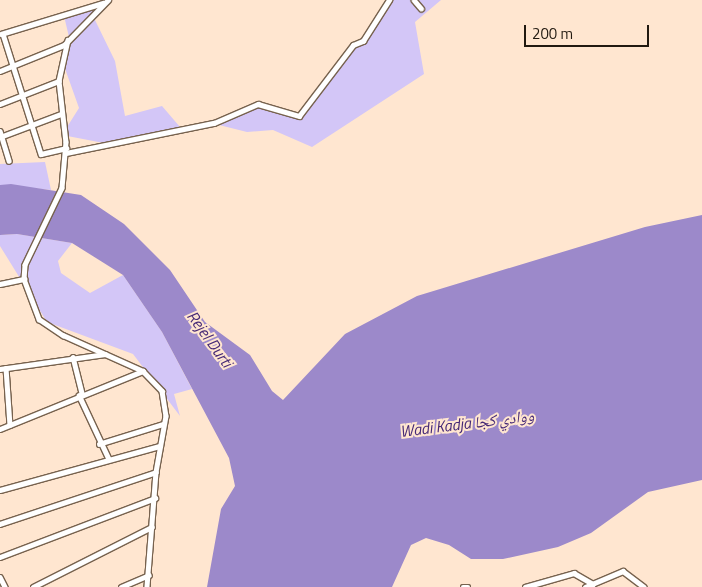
<!DOCTYPE html>
<meta charset="utf-8">
<style>
body{margin:0}
#map{position:relative;width:702px;height:587px;overflow:hidden;background:#ffe6d0;font-family:"Titillium Web","Noto Naskh Arabic",sans-serif}
div>[style]{position:absolute}
.green>*{inset:0;background:#d3c6f7}
.water>*{inset:0;background:#9c89ca}
.roads{filter:drop-shadow(1px 0 #77624e) drop-shadow(-1px 0 #77624e) drop-shadow(0 1px #77624e) drop-shadow(0 -1px #77624e)}
.minor>*{height:4.5px;margin:-2.25px;padding:0 2.25px;transform-origin:2.25px;border-radius:2.25px;background:#fff}
span{translate:-50% -50%;white-space:nowrap;text-align:center;line-height:1.15;-webkit-text-stroke:4px #ffe6d0;paint-order:stroke}
.water-label{font-size:16px;color:#462976;font-style:italic}
.scale{position:absolute;left:524px;top:25px;width:125px;height:22px;box-sizing:border-box;border:2px solid #211910;border-top:0;padding-left:6px;font-size:15px;line-height:18px;white-space:nowrap;color:#211910;-webkit-text-stroke:4px #ffe6d0;paint-order:stroke}
</style>
<div id="map">
<div class="green">
<div style="clip-path:polygon(391px 0,441px 0,415px 22px,424px 74px,312px 147px,273px 130px,247px 132px,215px 124px,258px 105px,299px 117px,353px 46px,363px 41px)"></div>
<div style="clip-path:polygon(99px 6px,69px 37px,64px 16px)"></div>
<div style="clip-path:polygon(94px 18px,115px 61px,125px 116px,162px 106px,180px 127px,109px 144px,62px 135px,79px 108px,63px 63px,70px 41px)"></div>
<div style="clip-path:polygon(45px 162px,51px 190px,0 185px,0 164px)"></div>
<div style="clip-path:polygon(17px 234px,72px 243px,58px 261px,61px 273px,90px 293px,123px 275px,162px 332px,192px 389px,174px 394px,180px 416px,133px 354px,47px 322px,0 246px,0 235px)"></div>
</div>
<div class="water">
<div style="clip-path:polygon(11px 184px,81px 195px,124px 224px,170px 270px,205px 322px,250px 355px,272px 391px,283px 400px,345px 334px,417px 296px,645px 227px,702px 215px,702px 480px,648px 492px,591px 533px,558px 547px,503px 559px,471px 559px,449px 545px,426px 538px,411px 545px,392px 587px,207px 587px,221px 509px,235px 486px,229px 458px,162px 332px,123px 275px,72px 243px,17px 234px,0 235px,0 185px)"></div>
</div>
<div class="roads">
<div class="minor">
<div style="left:414px;top:0;width:11px;rotate:49deg"></div>
<div style="left:1px;top:34px;width:107px;rotate:-16.9deg"></div>
<div style="left:3px;top:34px;width:126px;rotate:72.4deg"></div>
<div style="left:41px;top:154px;width:26px;rotate:-13deg"></div>
<div style="left:68px;top:40px;width:42px;rotate:102.4deg"></div>
<div style="left:59px;top:81px;width:61px;rotate:83.5deg"></div>
<div style="left:66px;top:142px;width:46px;rotate:95deg"></div>
<div style="left:62px;top:188px;width:85px;rotate:115.7deg"></div>
<div style="left:25px;top:265px;width:14px;rotate:94deg"></div>
<div style="left:24px;top:279px;width:43px;rotate:69.4deg"></div>
<div style="left:39px;top:319px;width:29px;rotate:34deg"></div>
<div style="left:63px;top:335px;width:88px;rotate:24.2deg"></div>
<div style="left:143px;top:371px;width:28px;rotate:46deg"></div>
<div style="left:162px;top:391px;width:25px;rotate:81deg"></div>
<div style="left:166px;top:416px;width:57px;rotate:100.1deg"></div>
<div style="left:156px;top:472px;width:115px;rotate:94.5deg"></div>
<div style="left:0;top:71px;width:69px;rotate:-22.1deg"></div>
<div style="left:64px;top:45px;width:63px;rotate:-45.6deg"></div>
<div style="left:0;top:104px;width:63px;rotate:-21.3deg"></div>
<div style="left:0;top:131px;width:31px;rotate:73deg"></div>
<div style="left:0;top:137px;width:65px;rotate:-20.7deg"></div>
<div style="left:66px;top:153px;width:151px;rotate:-11.5deg"></div>
<div style="left:214px;top:123px;width:48px;rotate:-23.4deg"></div>
<div style="left:258px;top:104px;width:43px;rotate:16.3deg"></div>
<div style="left:299px;top:116px;width:89px;rotate:-52.7deg"></div>
<div style="left:353px;top:45px;width:11px;rotate:-22deg"></div>
<div style="left:363px;top:41px;width:49px;rotate:-57.6deg"></div>
<div style="left:0;top:284px;width:25px;rotate:-12deg"></div>
<div style="left:73px;top:357px;width:38px;rotate:76deg"></div>
<div style="left:6px;top:368px;width:57px;rotate:86deg"></div>
<div style="left:0;top:369px;width:106px;rotate:-8.1deg"></div>
<div style="left:79px;top:395px;width:71px;rotate:64.9deg"></div>
<div style="left:0;top:429px;width:154px;rotate:-22.1deg"></div>
<div style="left:99px;top:444px;width:67px;rotate:-17.4deg"></div>
<div style="left:0;top:490px;width:166px;rotate:-15.4deg"></div>
<div style="left:0;top:524px;width:164px;rotate:-18.4deg"></div>
<div style="left:0;top:557px;width:166px;rotate:-20.8deg"></div>
<div style="left:0;top:577px;width:11px;rotate:63deg"></div>
<div style="left:33px;top:587px;width:133px;rotate:-26.8deg"></div>
<div style="left:121px;top:587px;width:30px;rotate:-23deg"></div>
<div style="left:463px;top:587px;width:5px"></div>
<div style="left:525px;top:587px;width:51px;rotate:-15.9deg"></div>
<div style="left:574px;top:573px;width:22px;rotate:30deg"></div>
<div style="left:585px;top:587px;width:41px;rotate:-22.8deg"></div>
<div style="left:623px;top:571px;width:26px;rotate:37deg"></div>
</div>
</div>
<div class="water-label">
<span style="left:210px;top:339px;rotate:54deg">Rejel Durti</span>
<span style="left:467px;top:423px;rotate:-7deg">Wadi Kadja ووادي كجا</span>
</div>
<div class="scale">200 m</div>
</div>
